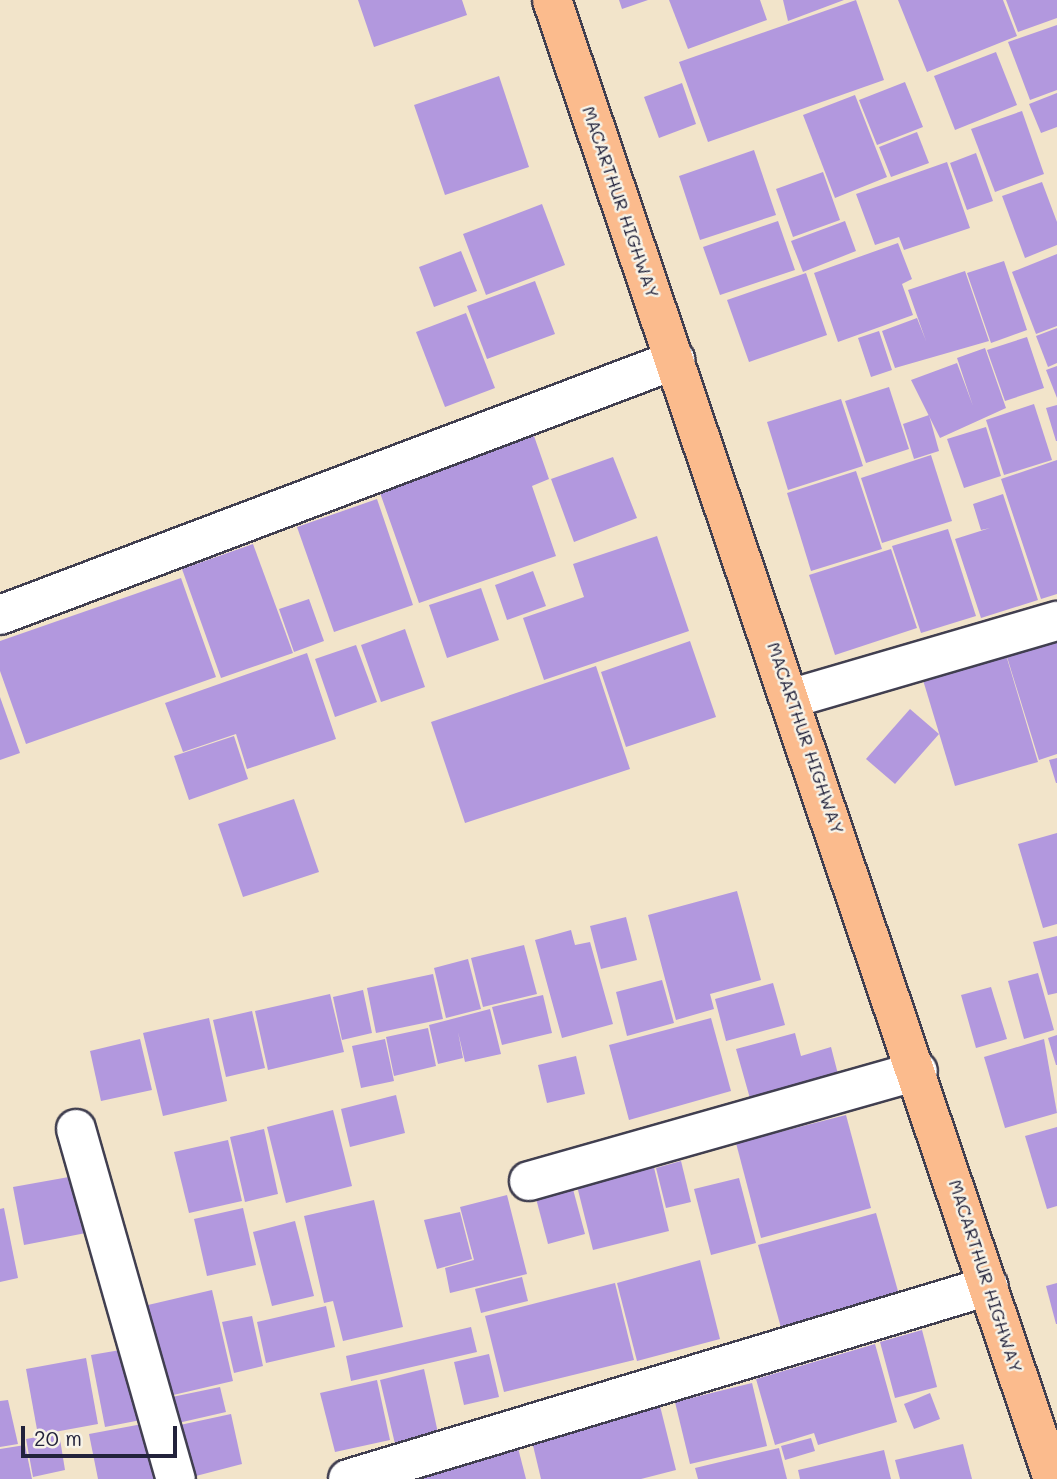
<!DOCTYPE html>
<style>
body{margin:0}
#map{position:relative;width:1057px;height:1479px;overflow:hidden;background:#f2e4ca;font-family:Mali,sans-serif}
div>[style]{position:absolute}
.building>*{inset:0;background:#b298de}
.roads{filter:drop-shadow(2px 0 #413f50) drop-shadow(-2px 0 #413f50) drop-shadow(0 2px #413f50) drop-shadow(0 -2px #413f50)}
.street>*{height:38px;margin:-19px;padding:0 19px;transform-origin:19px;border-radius:19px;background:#fff}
.highway>*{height:38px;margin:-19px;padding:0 19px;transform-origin:19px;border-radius:19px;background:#fbbb8d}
span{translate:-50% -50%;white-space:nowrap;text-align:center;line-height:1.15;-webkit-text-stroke:5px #f7f3e8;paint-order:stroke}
.street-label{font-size:18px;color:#22223b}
.scale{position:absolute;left:21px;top:1426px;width:156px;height:32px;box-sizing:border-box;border:4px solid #22223b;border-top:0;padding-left:9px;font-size:21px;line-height:24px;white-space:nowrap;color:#22223b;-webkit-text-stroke:5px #f7f3e8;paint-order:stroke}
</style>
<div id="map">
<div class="building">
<div style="clip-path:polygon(358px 0,462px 0,467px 15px,374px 47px)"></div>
<div style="clip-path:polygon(619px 0,648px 0,622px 9px)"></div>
<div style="clip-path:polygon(669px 0,760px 0,767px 20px,688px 49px)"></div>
<div style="clip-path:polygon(783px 0,844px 0,788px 21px)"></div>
<div style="clip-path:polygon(856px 0,884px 80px,708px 142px,679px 62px)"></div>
<div style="clip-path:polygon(898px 0,1003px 0,1017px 36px,927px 72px)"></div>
<div style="clip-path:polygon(1006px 0,1057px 0,1057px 18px,1018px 32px)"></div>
<div style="clip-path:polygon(1057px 25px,1057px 90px,1030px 100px,1008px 42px)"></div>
<div style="clip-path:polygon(996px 52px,1017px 105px,955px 130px,934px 76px)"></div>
<div style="clip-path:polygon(499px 76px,529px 167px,445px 195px,414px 105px)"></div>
<div style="clip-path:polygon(905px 82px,923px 127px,877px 145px,859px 100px)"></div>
<div style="clip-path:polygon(682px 83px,696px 124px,659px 138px,644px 97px)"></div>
<div style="clip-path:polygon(1057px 93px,1057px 127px,1041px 133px,1029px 104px)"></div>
<div style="clip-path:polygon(855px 95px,887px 177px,835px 198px,803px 115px)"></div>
<div style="clip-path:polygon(1022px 111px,1044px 174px,995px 192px,971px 129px)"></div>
<div style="clip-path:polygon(917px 132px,929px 163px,891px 177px,879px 147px)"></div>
<div style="clip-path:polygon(754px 150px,776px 215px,700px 240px,679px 176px)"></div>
<div style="clip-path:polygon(976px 153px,993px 201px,967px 210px,950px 163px)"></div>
<div style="clip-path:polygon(947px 162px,970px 228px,904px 250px,899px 237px,875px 245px,856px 194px)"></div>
<div style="clip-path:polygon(823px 172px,840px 220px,793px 237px,776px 189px)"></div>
<div style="clip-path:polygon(1042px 182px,1057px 222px,1057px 245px,1025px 258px,1002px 196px)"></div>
<div style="clip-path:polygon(542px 204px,565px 265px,486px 295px,463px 234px)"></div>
<div style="clip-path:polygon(778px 221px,795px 270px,720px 295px,703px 247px)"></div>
<div style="clip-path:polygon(845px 221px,856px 251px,803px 272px,791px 241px)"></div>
<div style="clip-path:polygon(898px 243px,912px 279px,902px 284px,913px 315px,838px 342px,814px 273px)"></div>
<div style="clip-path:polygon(461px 251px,477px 291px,434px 307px,419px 267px)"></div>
<div style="clip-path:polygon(1057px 254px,1057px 326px,1036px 334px,1012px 272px)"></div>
<div style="clip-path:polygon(1004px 261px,1027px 330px,991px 343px,967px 273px)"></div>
<div style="clip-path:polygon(965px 271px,989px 341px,895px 368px,882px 331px,917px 318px,926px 341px,908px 290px)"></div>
<div style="clip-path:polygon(806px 273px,827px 335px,749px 362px,727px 300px)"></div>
<div style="clip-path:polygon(535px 281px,555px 334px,487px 359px,467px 306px)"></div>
<div style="clip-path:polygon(466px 313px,495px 388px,445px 407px,416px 332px)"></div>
<div style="clip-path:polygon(1057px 328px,1057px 363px,1048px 367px,1036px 336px)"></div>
<div style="clip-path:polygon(879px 331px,892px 370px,871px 377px,858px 338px)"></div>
<div style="clip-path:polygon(1027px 337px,1044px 388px,1005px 401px,987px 350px)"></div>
<div style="clip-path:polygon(985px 348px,1006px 408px,940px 438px,911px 380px,957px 363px,973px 406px,957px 358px)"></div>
<div style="clip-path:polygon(1057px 366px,1057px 398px,1046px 370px)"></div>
<div style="clip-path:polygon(889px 387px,909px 449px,866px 463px,845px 401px)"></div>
<div style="clip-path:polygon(841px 399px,863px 466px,788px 490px,767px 422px)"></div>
<div style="clip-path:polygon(1034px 404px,1052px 460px,1004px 475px,986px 420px)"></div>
<div style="clip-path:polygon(1057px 405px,1057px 441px,1056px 441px,1046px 408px)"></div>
<div style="clip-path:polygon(929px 415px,939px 451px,914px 459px,903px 424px)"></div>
<div style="clip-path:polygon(986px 427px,1001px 476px,964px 488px,947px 439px)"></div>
<div style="clip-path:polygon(534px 436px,549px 479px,532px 486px,556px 556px,419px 603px,379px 490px)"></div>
<div style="clip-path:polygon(931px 455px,952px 521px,882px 543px,861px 478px)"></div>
<div style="clip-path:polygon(613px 457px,637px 518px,574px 542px,551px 479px)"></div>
<div style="clip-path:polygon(1057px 460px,1057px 594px,1041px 599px,1001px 479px)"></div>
<div style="clip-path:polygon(856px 471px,882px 549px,811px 571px,787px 493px)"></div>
<div style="clip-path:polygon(1003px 494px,1038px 600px,981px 618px,955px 539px,990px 528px,981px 530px,973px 504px)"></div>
<div style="clip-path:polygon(377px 499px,413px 605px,334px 632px,297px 527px)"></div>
<div style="clip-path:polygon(948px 529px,976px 616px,921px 633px,892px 546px)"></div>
<div style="clip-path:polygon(657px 536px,689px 631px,544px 680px,523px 618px,584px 597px,573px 564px)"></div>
<div style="clip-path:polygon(253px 544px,293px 653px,221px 678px,182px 569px)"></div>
<div style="clip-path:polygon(891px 549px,917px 628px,835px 655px,809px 575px)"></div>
<div style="clip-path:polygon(533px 571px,546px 606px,507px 620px,495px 585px)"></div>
<div style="clip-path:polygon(181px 578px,216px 677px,26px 744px,0 671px,0 641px)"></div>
<div style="clip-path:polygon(481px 588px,499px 640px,447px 658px,429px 605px)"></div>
<div style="clip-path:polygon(309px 599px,324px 641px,294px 652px,279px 609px)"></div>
<div style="clip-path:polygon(405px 629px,425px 687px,381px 702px,361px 645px)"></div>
<div style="clip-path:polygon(690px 641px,716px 717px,626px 747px,601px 672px)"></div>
<div style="clip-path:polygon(1057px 642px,1057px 754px,1039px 760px,1007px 657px)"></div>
<div style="clip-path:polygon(356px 645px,377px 702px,335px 717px,315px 659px)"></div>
<div style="clip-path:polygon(307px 653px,336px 739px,247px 769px,236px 734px,183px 752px,165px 703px)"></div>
<div style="clip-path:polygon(1006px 655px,1038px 762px,955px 786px,923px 680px)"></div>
<div style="clip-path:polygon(596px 666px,630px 769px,465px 823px,431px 722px)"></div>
<div style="clip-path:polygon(0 697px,20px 753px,0 760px)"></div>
<div style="clip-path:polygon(910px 709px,939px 734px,895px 784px,866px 759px)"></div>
<div style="clip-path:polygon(234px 736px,248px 779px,189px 800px,174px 756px)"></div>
<div style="clip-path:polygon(1057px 758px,1057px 783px,1056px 783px,1049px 760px)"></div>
<div style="clip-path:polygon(294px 799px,319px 872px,243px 897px,218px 824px)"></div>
<div style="clip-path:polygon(1057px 833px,1057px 924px,1043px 928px,1018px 844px)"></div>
<div style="clip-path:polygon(737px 891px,761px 980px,710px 994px,714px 1009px,676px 1020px,648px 915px)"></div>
<div style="clip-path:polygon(626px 917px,637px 960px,601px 969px,590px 926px)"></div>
<div style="clip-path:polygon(571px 930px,575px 945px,590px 942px,613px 1024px,562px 1038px,535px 940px)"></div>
<div style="clip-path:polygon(1057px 936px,1057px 993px,1048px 995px,1033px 942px)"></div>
<div style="clip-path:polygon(524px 945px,537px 994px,483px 1007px,471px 958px)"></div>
<div style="clip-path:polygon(468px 959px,481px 1009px,446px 1018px,434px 968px)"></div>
<div style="clip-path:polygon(1038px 973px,1054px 1030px,1024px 1039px,1008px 981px)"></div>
<div style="clip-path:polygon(433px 974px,443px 1019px,376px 1033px,367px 988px)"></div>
<div style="clip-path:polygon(662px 980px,674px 1023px,627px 1036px,616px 992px)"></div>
<div style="clip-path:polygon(773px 983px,785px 1025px,726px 1041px,715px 999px)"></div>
<div style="clip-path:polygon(991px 987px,1007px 1039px,976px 1048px,961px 995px)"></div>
<div style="clip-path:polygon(363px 990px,372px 1033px,342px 1040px,333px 997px)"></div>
<div style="clip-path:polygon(330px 994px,344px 1052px,268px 1070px,255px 1011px)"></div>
<div style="clip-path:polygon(543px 995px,552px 1033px,502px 1045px,492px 1007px)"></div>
<div style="clip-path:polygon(490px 1009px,501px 1054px,465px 1062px,458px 1032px,463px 1058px,438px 1064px,429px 1025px)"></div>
<div style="clip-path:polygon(252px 1011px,265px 1068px,226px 1077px,213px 1020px)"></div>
<div style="clip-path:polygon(209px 1018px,227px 1101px,163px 1116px,143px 1033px)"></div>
<div style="clip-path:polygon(711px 1018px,731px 1091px,629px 1120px,609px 1045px)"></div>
<div style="clip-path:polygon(428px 1028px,436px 1066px,394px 1076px,386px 1037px)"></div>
<div style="clip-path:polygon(795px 1033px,801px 1056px,831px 1047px,839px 1078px,751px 1102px,736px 1049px)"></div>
<div style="clip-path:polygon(1057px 1035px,1057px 1065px,1056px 1065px,1048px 1038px)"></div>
<div style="clip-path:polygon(140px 1039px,152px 1090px,101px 1101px,90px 1051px)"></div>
<div style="clip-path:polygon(385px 1039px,394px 1081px,361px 1088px,352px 1046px)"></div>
<div style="clip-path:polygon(1044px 1039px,1057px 1113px,1005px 1128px,984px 1057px)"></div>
<div style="clip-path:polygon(576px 1056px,585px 1094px,547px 1103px,538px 1065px)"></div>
<div style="clip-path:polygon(396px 1095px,405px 1133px,350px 1147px,341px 1109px)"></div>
<div style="clip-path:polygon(333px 1110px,352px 1186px,286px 1203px,267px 1127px)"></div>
<div style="clip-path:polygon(846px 1115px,871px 1208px,761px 1238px,736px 1143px)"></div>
<div style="clip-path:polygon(1057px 1127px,1057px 1206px,1047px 1209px,1025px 1136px)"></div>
<div style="clip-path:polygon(264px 1129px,278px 1194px,245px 1202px,230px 1137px)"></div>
<div style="clip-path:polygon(228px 1140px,242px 1201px,189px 1213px,174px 1152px)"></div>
<div style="clip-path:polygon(652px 1159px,669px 1231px,593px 1250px,575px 1178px)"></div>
<div style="clip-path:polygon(681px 1161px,691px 1202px,666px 1208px,656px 1168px)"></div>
<div style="clip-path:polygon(80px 1175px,91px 1232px,24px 1245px,13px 1187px)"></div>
<div style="clip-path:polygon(570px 1178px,585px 1234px,548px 1244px,533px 1187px)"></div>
<div style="clip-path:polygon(739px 1178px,756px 1243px,711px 1255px,694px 1189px)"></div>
<div style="clip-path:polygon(507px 1195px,527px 1274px,450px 1293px,445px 1268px,474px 1260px,460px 1207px)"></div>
<div style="clip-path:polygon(374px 1200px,403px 1327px,343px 1341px,333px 1301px,324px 1303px,304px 1216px)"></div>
<div style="clip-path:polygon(4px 1208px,18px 1278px,0 1282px,0 1209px)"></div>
<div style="clip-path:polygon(243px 1208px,256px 1265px,207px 1276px,194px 1219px)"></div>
<div style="clip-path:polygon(460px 1212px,472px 1259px,437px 1269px,424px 1220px)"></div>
<div style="clip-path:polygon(876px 1213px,903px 1309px,785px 1342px,758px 1245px)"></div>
<div style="clip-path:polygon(295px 1221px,314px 1296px,272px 1306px,253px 1232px)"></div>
<div style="clip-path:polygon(700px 1260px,720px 1339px,637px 1361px,617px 1283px)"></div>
<div style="clip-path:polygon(522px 1277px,528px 1301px,481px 1313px,475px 1289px)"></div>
<div style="clip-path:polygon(615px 1283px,634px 1360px,504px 1392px,485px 1316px)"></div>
<div style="clip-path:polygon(1057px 1283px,1057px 1324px,1056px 1324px,1046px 1286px)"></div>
<div style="clip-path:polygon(212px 1290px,233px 1381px,169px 1396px,148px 1305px)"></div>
<div style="clip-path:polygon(326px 1306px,335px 1347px,266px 1363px,257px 1322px)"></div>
<div style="clip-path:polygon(252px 1316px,263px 1366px,234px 1373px,222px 1322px)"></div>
<div style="clip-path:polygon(471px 1327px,477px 1352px,351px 1381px,346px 1356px)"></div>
<div style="clip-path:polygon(922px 1330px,937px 1387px,895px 1398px,880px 1342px)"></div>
<div style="clip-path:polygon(875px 1344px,897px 1422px,818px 1445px,814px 1433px,775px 1445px,756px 1379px)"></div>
<div style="clip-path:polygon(132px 1348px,146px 1419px,105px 1427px,91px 1355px)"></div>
<div style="clip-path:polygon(489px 1354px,499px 1397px,464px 1405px,454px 1362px)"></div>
<div style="clip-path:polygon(86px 1358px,98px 1424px,38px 1435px,26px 1369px)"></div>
<div style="clip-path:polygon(424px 1369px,438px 1433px,395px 1444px,380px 1380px)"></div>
<div style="clip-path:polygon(377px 1380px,390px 1440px,335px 1452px,320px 1393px)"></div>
<div style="clip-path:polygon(752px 1383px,767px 1446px,690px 1464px,675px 1402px)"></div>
<div style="clip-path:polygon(220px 1387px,226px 1412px,178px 1423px,172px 1397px)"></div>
<div style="clip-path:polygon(930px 1393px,940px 1419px,914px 1429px,904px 1404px)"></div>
<div style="clip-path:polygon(8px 1400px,18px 1444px,0 1447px,0 1401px)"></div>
<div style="clip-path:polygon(660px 1406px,676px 1470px,641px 1479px,541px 1479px,531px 1437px)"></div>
<div style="clip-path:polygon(231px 1414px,242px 1464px,192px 1477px,180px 1425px)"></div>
<div style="clip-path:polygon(153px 1422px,164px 1479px,98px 1479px,89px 1434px)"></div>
<div style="clip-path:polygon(59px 1433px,65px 1470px,33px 1477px,26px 1439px)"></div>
<div style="clip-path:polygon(811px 1438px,815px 1451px,785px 1460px,781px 1446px)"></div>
<div style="clip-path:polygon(517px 1444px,526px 1479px,414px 1479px)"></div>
<div style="clip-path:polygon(963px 1444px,972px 1479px,900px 1479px,895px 1460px)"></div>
<div style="clip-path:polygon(25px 1445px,32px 1479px,0 1479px,0 1449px)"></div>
<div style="clip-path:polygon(779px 1448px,787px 1479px,698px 1479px,695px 1468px)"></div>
<div style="clip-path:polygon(884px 1450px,891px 1479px,800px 1479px,798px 1470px)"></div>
</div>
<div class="roads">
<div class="street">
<div style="left:0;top:615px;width:722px;rotate:-20.7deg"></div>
<div style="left:793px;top:698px;width:275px;rotate:-16.3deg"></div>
<div style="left:76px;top:1129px;width:364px;rotate:74.1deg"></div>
<div style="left:529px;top:1181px;width:404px;rotate:-15.8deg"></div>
<div style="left:348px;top:1479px;width:669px;rotate:-16.76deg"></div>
</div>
<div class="highway">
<div style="left:552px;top:0;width:1562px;rotate:71.29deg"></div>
</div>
</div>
<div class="street-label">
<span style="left:621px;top:202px;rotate:71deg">MACARTHUR HIGHWAY</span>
<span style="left:806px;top:738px;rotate:71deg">MACARTHUR HIGHWAY</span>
<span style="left:986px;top:1276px;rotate:72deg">MACARTHUR HIGHWAY</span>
</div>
<div class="scale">20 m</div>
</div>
